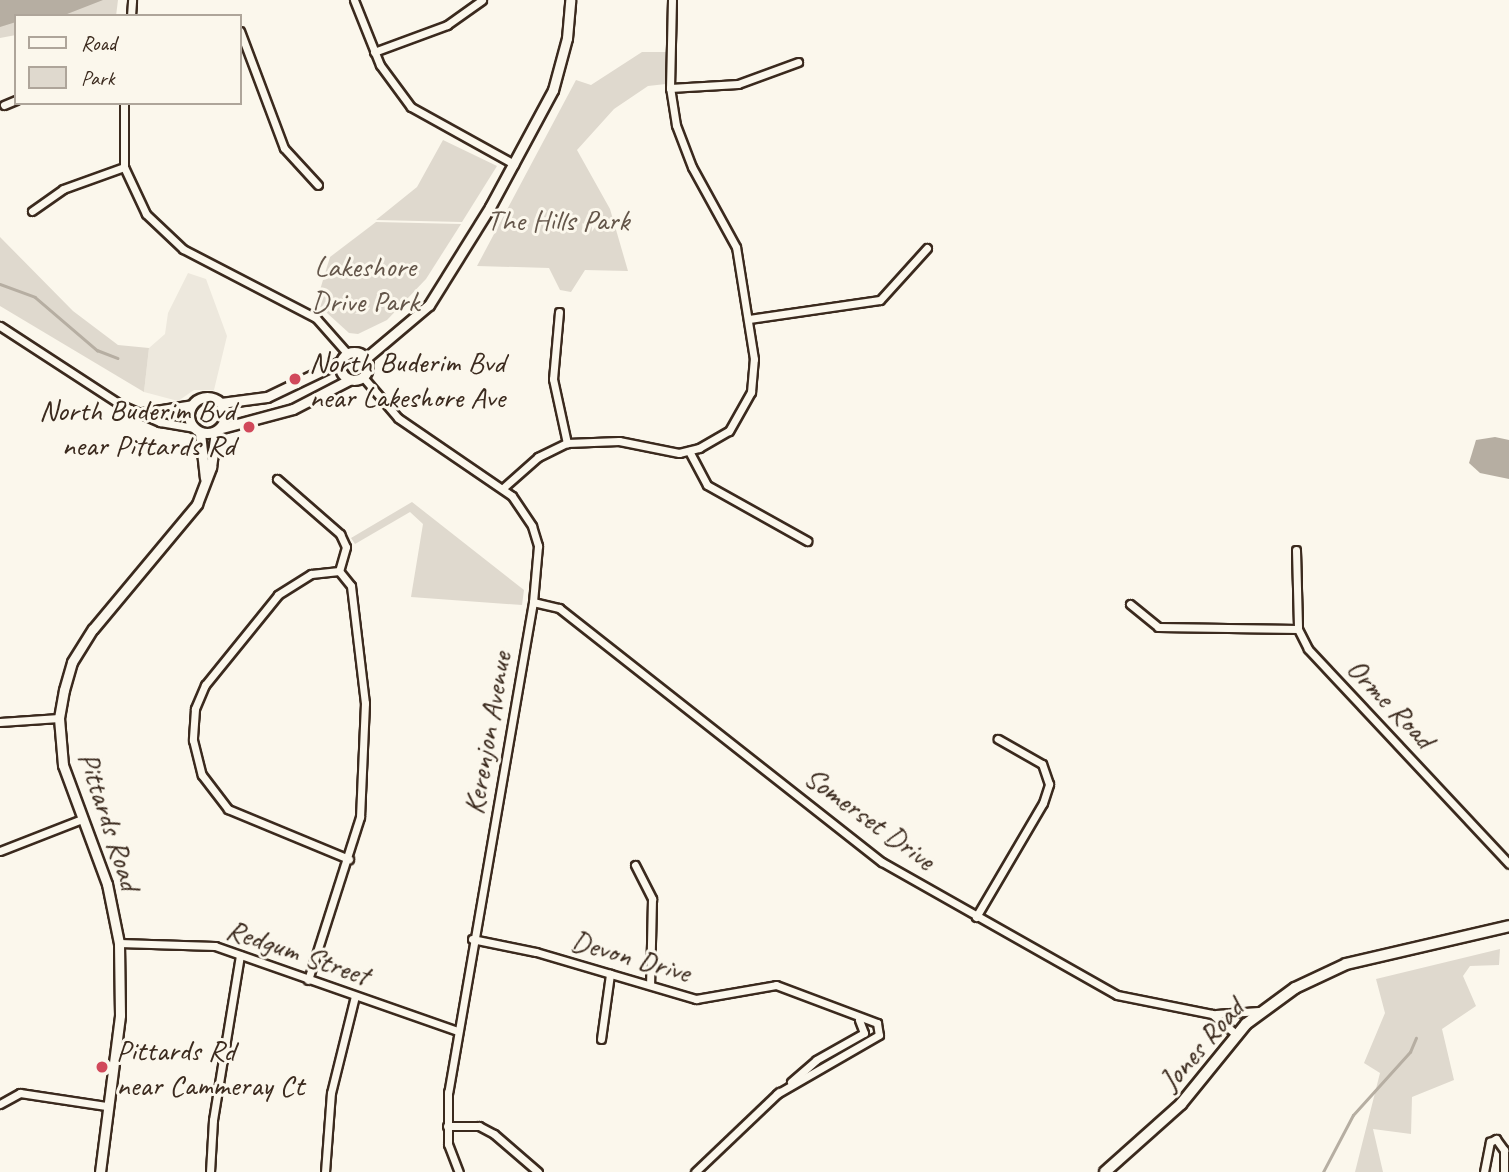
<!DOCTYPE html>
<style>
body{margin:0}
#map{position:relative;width:1509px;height:1172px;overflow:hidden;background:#fbf7ec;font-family:Caveat,sans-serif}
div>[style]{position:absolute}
.built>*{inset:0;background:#ede8dd}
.green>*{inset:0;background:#dfd9ce}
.water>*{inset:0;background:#b6aea2}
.stream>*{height:2.5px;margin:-1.25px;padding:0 1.25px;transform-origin:1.25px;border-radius:1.25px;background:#b6aea2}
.roads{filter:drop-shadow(2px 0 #3b2a1e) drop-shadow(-2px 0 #3b2a1e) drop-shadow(0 2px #3b2a1e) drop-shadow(0 -2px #3b2a1e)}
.minor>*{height:7px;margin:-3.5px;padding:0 3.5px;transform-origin:3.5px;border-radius:3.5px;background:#fbf7ec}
.tertiary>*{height:9px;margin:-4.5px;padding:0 4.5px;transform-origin:4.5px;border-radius:4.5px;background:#fbf7ec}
.tertiary>.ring{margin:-4.5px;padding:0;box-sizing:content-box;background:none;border:9px solid #fbf7ec;border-radius:50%}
.secondary>*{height:10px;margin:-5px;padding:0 5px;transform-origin:5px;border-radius:5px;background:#fbf7ec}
.dots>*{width:19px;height:19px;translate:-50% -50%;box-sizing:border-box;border:4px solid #fbf7ec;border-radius:50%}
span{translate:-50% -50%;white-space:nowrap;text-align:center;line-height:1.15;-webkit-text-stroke:6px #fbf7ec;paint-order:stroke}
.park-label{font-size:30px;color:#64564a}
.poi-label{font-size:30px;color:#3b2a1e}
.left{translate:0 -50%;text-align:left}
.right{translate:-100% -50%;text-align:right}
.street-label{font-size:30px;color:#3b2a1e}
.legend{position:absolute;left:14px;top:14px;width:228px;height:91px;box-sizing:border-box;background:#fbf7ec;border:2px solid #aea59a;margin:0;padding:9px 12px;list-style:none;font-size:21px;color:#3b2a1e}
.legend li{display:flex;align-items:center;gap:14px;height:35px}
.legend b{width:35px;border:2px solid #aea59a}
</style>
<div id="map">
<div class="built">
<div style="clip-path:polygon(188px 273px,206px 279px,227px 336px,214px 390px,194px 390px,178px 401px,144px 392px,149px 348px,165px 334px,168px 313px)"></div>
</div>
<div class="green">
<div style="clip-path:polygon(0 0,118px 0,116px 16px,16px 16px,16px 35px,0 38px)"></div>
<div style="clip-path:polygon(642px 52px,667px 52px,666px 84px,648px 86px,614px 109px,577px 150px,610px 209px,628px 271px,585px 270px,571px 292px,560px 290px,549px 268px,477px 266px,576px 80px,591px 85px)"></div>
<div style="clip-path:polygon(443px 140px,497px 166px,462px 222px,376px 220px,417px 187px)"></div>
<div style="clip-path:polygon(376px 222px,461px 224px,426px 279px,387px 320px,358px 334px,349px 333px,316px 303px,330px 257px)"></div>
<div style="clip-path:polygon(0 237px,73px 311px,118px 345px,149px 348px,144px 392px,0 306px)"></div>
<div style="clip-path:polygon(412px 502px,524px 590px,522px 605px,411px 597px,423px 524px,410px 512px,355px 544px,351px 538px)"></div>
<div style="clip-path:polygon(1500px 949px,1499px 965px,1470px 966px,1463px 976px,1476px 1006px,1442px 1029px,1454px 1080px,1412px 1097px,1411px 1134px,1373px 1129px,1383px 1172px,1355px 1172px,1380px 1073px,1364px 1063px,1385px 1013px,1376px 979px)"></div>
</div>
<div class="water">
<div style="clip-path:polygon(0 0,103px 0,62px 16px,16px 16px,16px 22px,0 27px)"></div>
<div style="clip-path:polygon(1495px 437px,1509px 440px,1509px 479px,1480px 473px,1469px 463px,1476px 440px)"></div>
</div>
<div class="stream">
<div style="left:0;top:284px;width:37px;rotate:20deg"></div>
<div style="left:35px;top:297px;width:82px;rotate:40.5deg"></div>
<div style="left:97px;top:350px;width:22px;rotate:21deg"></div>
<div style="left:1323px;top:1172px;width:64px;rotate:-62.2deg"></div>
<div style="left:1353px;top:1115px;width:85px;rotate:-47.9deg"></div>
<div style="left:1410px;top:1052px;width:15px;rotate:-67deg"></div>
</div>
<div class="roads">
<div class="minor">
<div style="left:354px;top:0;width:70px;rotate:68.2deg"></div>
<div style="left:380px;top:65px;width:52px;rotate:53.6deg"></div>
<div style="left:411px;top:107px;width:118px;rotate:29deg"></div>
<div style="left:131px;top:16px;width:16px;rotate:-86deg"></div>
<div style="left:240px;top:31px;width:125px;rotate:69.4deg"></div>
<div style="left:284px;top:148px;width:50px;rotate:47.4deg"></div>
<div style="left:374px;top:52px;width:78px;rotate:-20.3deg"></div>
<div style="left:447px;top:25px;width:43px;rotate:-35.5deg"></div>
<div style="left:670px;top:88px;width:68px;rotate:-3.4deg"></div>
<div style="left:738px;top:84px;width:64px;rotate:-20.1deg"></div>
<div style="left:124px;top:103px;width:64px;rotate:90deg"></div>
<div style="left:124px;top:167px;width:52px;rotate:64.9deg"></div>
<div style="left:146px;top:214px;width:51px;rotate:43.4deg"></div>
<div style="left:183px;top:249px;width:150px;rotate:27.4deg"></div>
<div style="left:316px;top:318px;width:47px;rotate:48.5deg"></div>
<div style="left:4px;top:105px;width:13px;rotate:-23deg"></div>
<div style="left:32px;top:211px;width:38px;rotate:-35deg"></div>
<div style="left:63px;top:189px;width:65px;rotate:-19.8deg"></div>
<div style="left:559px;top:312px;width:67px;rotate:95.1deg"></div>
<div style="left:553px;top:379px;width:66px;rotate:77.7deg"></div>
<div style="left:749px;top:319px;width:132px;rotate:-8.3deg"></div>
<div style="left:880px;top:300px;width:70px;rotate:-47.9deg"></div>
<div style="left:0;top:326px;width:145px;rotate:33.1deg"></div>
<div style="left:121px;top:405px;width:43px;rotate:23.6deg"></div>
<div style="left:160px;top:422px;width:34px;rotate:10deg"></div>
<div style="left:363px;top:377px;width:54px;rotate:49.5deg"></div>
<div style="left:398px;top:418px;width:138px;rotate:34.4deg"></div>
<div style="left:512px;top:496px;width:36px;rotate:56deg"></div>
<div style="left:532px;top:526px;width:21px;rotate:73deg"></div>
<div style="left:538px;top:546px;width:56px;rotate:95.1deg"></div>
<div style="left:533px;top:602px;width:497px;rotate:99.8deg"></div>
<div style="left:448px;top:1092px;width:52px;rotate:90deg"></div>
<div style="left:448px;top:1144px;width:30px;rotate:69deg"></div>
<div style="left:143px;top:412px;width:51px;rotate:-9.1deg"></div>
<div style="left:689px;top:451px;width:38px;rotate:62deg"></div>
<div style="left:707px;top:485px;width:115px;rotate:29.2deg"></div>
<div style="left:277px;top:479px;width:84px;rotate:41.1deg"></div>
<div style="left:340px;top:534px;width:14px;rotate:65deg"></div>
<div style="left:346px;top:547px;width:25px;rotate:106deg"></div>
<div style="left:339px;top:571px;width:19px;rotate:51deg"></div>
<div style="left:351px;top:586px;width:118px;rotate:83.2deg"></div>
<div style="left:365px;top:703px;width:114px;rotate:92.5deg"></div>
<div style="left:360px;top:817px;width:171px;rotate:107.7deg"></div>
<div style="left:503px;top:488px;width:47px;rotate:-41.5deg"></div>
<div style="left:538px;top:457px;width:32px;rotate:-26deg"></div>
<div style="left:567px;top:443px;width:52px;rotate:-2.2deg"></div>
<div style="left:619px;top:441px;width:61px;rotate:11.3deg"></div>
<div style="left:679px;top:453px;width:21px;rotate:-14deg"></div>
<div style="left:699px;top:448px;width:34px;rotate:-30deg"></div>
<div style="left:729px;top:431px;width:45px;rotate:-60.6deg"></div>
<div style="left:751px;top:392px;width:33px;rotate:-85deg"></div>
<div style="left:754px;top:359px;width:113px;rotate:-99.1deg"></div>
<div style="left:736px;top:247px;width:91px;rotate:-118.8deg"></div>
<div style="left:692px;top:167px;width:45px;rotate:-110.9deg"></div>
<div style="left:676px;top:125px;width:37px;rotate:-99deg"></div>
<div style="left:670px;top:88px;width:88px;rotate:-88.7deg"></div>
<div style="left:1296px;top:550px;width:79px;rotate:88.5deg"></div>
<div style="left:1298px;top:629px;width:22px;rotate:63deg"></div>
<div style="left:1308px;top:649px;width:294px;rotate:46.9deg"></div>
<div style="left:339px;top:571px;width:28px;rotate:174deg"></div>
<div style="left:311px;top:574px;width:39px;rotate:148deg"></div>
<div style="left:278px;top:595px;width:116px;rotate:129deg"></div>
<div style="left:205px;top:685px;width:26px;rotate:113deg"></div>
<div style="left:195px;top:709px;width:31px;rotate:94deg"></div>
<div style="left:193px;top:740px;width:36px;rotate:76deg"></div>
<div style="left:202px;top:775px;width:43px;rotate:52.6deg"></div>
<div style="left:228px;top:809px;width:131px;rotate:22.5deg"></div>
<div style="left:533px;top:602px;width:27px;rotate:13deg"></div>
<div style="left:559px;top:608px;width:411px;rotate:38.2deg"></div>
<div style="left:882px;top:862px;width:270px;rotate:29.5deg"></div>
<div style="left:1117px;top:995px;width:97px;rotate:11.3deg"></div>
<div style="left:1212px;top:1014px;width:33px;rotate:40deg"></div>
<div style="left:1130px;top:604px;width:36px;rotate:39deg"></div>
<div style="left:1158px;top:627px;width:140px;rotate:0.8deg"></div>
<div style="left:0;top:722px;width:59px;rotate:-3.9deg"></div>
<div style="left:0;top:851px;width:88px;rotate:-21.3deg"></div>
<div style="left:635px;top:865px;width:38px;rotate:63deg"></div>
<div style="left:652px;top:899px;width:86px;rotate:91.3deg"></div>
<div style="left:976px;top:917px;width:132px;rotate:-59.6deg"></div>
<div style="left:1043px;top:803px;width:20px;rotate:-72deg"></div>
<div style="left:1049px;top:784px;width:21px;rotate:-109deg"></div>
<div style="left:1042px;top:764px;width:51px;rotate:-150.4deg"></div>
<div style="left:472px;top:939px;width:65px;rotate:11.5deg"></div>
<div style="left:536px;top:952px;width:167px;rotate:16.4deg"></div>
<div style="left:696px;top:999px;width:81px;rotate:-9.9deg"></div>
<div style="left:776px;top:985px;width:108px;rotate:20.6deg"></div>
<div style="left:877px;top:1023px;width:12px;rotate:81deg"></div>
<div style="left:879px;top:1035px;width:118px;rotate:150deg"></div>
<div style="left:119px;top:943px;width:96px;rotate:1.8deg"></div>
<div style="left:215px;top:946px;width:257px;rotate:19.3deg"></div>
<div style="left:1216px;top:1014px;width:43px;rotate:-4deg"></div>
<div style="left:601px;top:1039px;width:66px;rotate:-82.1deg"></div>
<div style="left:791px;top:1082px;width:33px;rotate:-41deg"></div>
<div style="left:816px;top:1060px;width:55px;rotate:-29.4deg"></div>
<div style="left:864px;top:1033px;width:14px;rotate:-111deg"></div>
<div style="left:0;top:1104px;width:23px;rotate:-29deg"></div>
<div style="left:20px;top:1093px;width:87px;rotate:8.6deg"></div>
<div style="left:447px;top:1126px;width:32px"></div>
<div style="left:479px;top:1126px;width:17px;rotate:28deg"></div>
<div style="left:494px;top:1134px;width:58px;rotate:40.8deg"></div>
<div style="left:210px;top:1172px;width:52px;rotate:-86.7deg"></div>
<div style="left:213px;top:1120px;width:167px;rotate:-80.7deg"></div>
<div style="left:325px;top:1172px;width:79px;rotate:-85.7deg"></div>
<div style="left:331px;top:1093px;width:100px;rotate:-76.1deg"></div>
<div style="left:695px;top:1172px;width:116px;rotate:-43.6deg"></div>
<div style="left:1484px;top:1172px;width:31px;rotate:-79deg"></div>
<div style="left:1490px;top:1142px;width:7px;rotate:-27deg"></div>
<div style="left:1496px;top:1139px;width:14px;rotate:54deg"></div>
<div style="left:1504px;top:1150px;width:22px;rotate:90deg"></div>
</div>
<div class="tertiary">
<div class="ring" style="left:340px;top:352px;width:19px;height:19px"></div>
<div style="left:366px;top:358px;width:82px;rotate:-40.1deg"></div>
<div style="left:429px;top:305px;width:115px;rotate:-58.1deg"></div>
<div style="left:490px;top:207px;width:133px;rotate:-61.7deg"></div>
<div style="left:553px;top:90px;width:54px;rotate:-74.9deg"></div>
<div style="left:567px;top:38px;width:38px;rotate:-85deg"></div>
<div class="ring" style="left:189px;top:397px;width:27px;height:27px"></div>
<div style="left:221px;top:403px;width:46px;rotate:-7.4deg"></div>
<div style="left:267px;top:397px;width:81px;rotate:-25.6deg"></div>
<div style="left:222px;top:428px;width:73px;rotate:-15deg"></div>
<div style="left:293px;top:409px;width:63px;rotate:-27.4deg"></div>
<div style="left:200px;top:433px;width:45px;rotate:83.7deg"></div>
<div style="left:100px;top:1172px;width:158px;rotate:-82.7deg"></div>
<div style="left:120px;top:1015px;width:72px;rotate:-90.8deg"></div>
<div style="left:119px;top:943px;width:60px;rotate:-101.5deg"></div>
<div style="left:107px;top:884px;width:127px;rotate:-110.3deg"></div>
<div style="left:63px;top:765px;width:47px;rotate:-94.9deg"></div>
<div style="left:59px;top:718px;width:28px;rotate:-80deg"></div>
<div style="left:64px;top:690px;width:29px;rotate:-74deg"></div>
<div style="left:72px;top:662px;width:39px;rotate:-58deg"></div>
<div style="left:93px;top:629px;width:163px;rotate:-50.2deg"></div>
<div style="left:197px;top:504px;width:40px;rotate:-69deg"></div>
<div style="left:211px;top:467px;width:35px;rotate:-82deg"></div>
</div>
<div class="secondary">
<div style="left:1105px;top:1172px;width:102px;rotate:-41.8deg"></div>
<div style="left:1181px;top:1104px;width:103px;rotate:-50.9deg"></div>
<div style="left:1246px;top:1024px;width:61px;rotate:-36.3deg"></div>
<div style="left:1295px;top:988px;width:56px;rotate:-25.2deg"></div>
<div style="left:1346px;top:964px;width:167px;rotate:-13.1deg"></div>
</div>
</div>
<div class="dots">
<div style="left:295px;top:379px;background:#d1495b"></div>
<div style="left:249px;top:427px;background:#d1495b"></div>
<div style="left:102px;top:1067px;background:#d1495b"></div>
</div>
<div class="park-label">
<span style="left:558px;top:220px">The Hills Park</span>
<span style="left:365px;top:283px">Lakeshore<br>Drive Park</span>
</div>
<div class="poi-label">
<span class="left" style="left:309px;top:379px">North Buderim Bvd<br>near Lakeshore Ave</span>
<span class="right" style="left:235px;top:427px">North Buderim Bvd<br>near Pittards Rd</span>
<span class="left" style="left:116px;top:1067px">Pittards Rd<br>near Cammeray Ct</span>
</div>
<div class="street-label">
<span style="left:1391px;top:703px;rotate:46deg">Orme Road</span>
<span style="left:487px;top:733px;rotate:-80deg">Kerenjon Avenue</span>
<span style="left:870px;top:818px;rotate:36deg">Somerset Drive</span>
<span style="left:110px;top:821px;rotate:72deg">Pittards Road</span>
<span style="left:298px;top:952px;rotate:19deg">Redgum Street</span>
<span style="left:631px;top:956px;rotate:16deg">Devon Drive</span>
<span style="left:1201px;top:1044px;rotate:-49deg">Jones Road</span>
</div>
<ul class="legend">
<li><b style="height:9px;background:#fbf7ec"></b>Road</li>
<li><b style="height:19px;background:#dfd9ce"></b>Park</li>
</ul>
</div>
